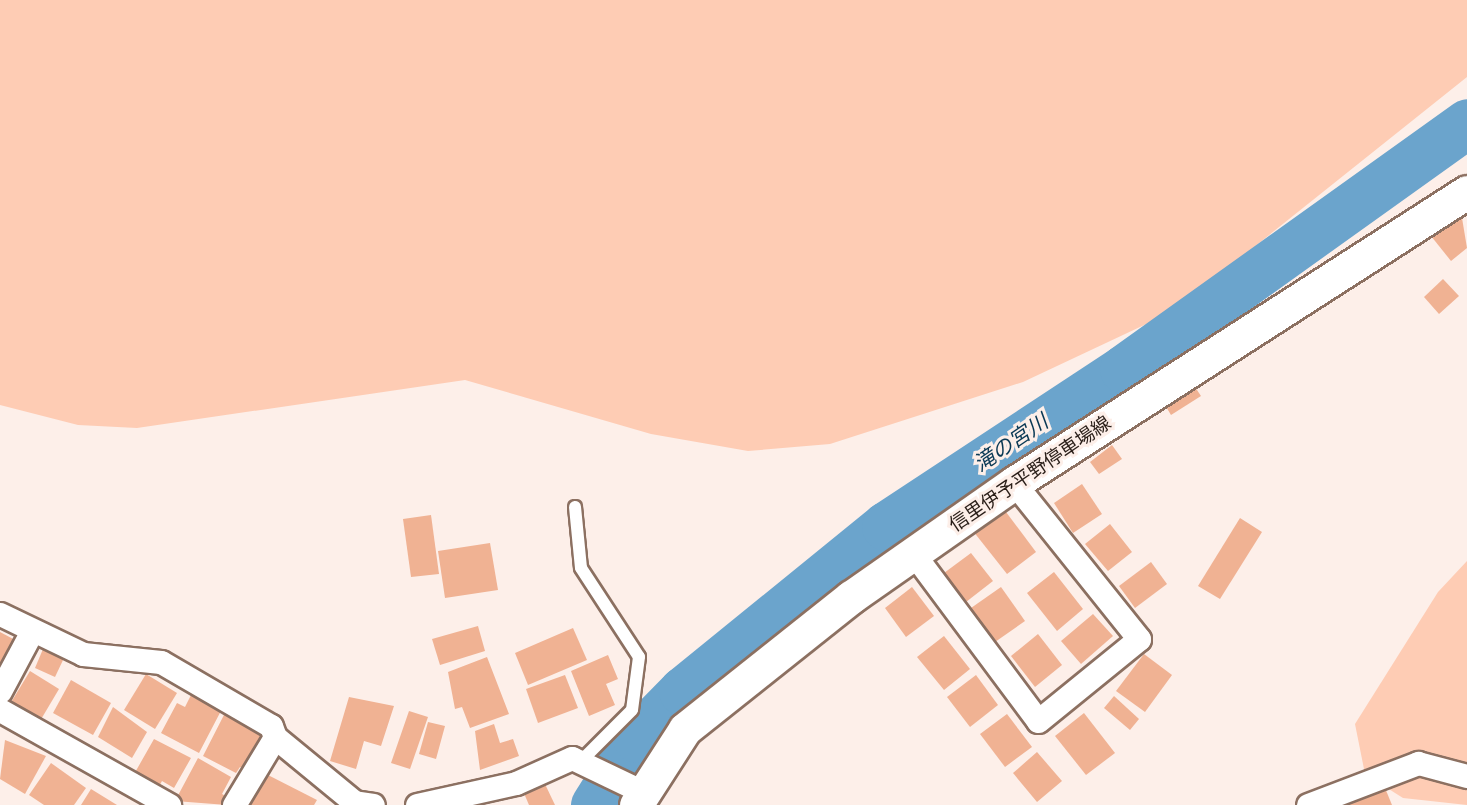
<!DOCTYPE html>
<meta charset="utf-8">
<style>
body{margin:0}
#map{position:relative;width:1467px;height:805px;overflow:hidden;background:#fdefe9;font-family:Helvetica,"Noto Sans JP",sans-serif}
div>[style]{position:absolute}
.green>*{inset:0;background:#feccb4}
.river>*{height:49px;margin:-24.5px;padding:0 24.5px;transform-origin:24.5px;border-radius:24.5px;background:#6ba4cc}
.building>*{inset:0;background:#f0b293}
.roads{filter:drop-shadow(2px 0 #8c7061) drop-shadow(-2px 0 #8c7061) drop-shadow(0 2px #8c7061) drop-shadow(0 -2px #8c7061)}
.service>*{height:12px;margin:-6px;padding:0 6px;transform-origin:6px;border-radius:6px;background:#fff}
.minor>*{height:23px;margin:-11.5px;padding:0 11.5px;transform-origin:11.5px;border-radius:11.5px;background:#fff}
.secondary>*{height:33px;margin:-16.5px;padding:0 16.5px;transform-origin:16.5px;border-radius:16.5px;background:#fff}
span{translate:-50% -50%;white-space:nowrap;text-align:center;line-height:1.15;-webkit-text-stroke:6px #fdefe9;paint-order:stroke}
.street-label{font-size:19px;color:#291e18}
.water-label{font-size:21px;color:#093854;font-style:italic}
</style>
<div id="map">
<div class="green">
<div style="clip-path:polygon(0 0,1467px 0,1467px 77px,1174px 311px,1023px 382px,830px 444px,748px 451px,651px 434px,465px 380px,137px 428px,78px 425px,0 405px)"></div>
<div style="clip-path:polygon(1467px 561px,1467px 805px,1403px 798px,1365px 774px,1355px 724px,1438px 592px)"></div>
</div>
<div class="river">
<div style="left:595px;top:805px;width:79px;rotate:-57.9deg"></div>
<div style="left:637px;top:738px;width:66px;rotate:-45.6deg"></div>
<div style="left:683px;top:691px;width:262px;rotate:-39.1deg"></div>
<div style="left:886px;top:526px;width:285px;rotate:-33.4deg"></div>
<div style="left:1124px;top:369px;width:422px;rotate:-35.6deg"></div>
</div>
<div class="building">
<div style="clip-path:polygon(1461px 212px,1467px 248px,1451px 261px,1431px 236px)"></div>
<div style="clip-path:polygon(1443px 279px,1459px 296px,1439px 314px,1424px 297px)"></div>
<div style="clip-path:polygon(1191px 381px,1201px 396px,1171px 415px,1162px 400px)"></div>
<div style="clip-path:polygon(1112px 445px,1122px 459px,1099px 474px,1090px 462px)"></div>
<div style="clip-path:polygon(1082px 484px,1102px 514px,1073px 533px,1054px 503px)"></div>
<div style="clip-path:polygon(1003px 508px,1036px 552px,1007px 574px,973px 531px)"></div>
<div style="clip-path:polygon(431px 515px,439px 574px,411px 577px,403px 519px)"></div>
<div style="clip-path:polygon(1240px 518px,1262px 532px,1220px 599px,1198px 586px)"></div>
<div style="clip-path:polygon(1110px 524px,1132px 552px,1108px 571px,1085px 544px)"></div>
<div style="clip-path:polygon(490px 543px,498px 590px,445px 598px,438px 551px)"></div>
<div style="clip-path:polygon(971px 553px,993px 581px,966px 602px,944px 573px)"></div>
<div style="clip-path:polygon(1151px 562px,1167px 584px,1135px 608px,1119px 586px)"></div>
<div style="clip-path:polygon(1054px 572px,1083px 609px,1057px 631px,1027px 593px)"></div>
<div style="clip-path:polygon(912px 587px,934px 616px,906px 637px,885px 608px)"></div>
<div style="clip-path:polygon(1001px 587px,1025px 621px,995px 642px,971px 608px)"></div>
<div style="clip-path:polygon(1093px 614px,1113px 636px,1081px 664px,1061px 641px)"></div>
<div style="clip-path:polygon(478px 626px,485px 651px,440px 665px,432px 639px)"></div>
<div style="clip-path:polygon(573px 628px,587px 660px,528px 685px,515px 653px)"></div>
<div style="clip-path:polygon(0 632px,17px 641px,0 671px)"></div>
<div style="clip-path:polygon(1038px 634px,1062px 665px,1035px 687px,1011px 656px)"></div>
<div style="clip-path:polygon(944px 636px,970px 669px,944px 690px,917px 657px)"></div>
<div style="clip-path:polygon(43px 649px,64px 658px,55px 677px,35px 668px)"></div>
<div style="clip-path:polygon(1144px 654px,1172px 675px,1145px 712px,1116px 691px)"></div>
<div style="clip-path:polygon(608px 655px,618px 679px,606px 684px,615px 705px,589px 716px,571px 671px)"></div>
<div style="clip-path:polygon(487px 657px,509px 714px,470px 728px,462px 707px,455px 709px,448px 672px)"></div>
<div style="clip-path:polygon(30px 671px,59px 689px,40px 721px,10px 704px)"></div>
<div style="clip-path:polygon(146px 674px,177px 693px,155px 729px,124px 710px)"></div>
<div style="clip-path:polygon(565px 675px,578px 708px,538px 723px,526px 689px)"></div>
<div style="clip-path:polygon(976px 675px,998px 705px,970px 727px,947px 697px)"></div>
<div style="clip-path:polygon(71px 680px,111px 703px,93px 735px,53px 713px)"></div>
<div style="clip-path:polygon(193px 691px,223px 707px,199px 753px,161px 733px,177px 703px,185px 707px)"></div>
<div style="clip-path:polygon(1114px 696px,1139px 719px,1130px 730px,1104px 708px)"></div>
<div style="clip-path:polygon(349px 697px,394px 706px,381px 746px,364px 741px,356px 769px,330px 761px)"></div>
<div style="clip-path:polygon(113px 707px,147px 732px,132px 758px,98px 737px)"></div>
<div style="clip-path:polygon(226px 711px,264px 738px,246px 771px,240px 767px,236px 773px,203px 756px)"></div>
<div style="clip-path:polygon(409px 711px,428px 717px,410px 769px,391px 763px)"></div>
<div style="clip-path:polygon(1084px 713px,1115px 753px,1086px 775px,1055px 736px)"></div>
<div style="clip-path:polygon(1007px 714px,1032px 747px,1005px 767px,980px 734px)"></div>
<div style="clip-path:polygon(428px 722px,445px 726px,436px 759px,419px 754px)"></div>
<div style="clip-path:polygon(494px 724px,500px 743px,513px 739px,519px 756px,480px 770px,475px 731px)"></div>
<div style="clip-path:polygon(154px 739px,191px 758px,174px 788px,162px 781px,157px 790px,133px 776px)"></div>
<div style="clip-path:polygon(5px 740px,46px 756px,25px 794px,0 779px)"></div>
<div style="clip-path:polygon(1037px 752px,1062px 781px,1037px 802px,1013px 773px)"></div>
<div style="clip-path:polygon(198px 758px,231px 777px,222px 794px,231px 799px,227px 805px,175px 801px)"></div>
<div style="clip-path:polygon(51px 763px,86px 788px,74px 805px,44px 805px,29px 795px)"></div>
<div style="clip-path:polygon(266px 774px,317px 800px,314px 805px,249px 805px)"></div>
<div style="clip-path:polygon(544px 782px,555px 805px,529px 805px,523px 791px)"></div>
<div style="clip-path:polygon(1385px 788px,1392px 805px,1345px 805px)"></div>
<div style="clip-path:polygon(91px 789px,117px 805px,81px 805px)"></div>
</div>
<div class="roads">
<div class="service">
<div style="left:575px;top:507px;width:61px;rotate:84.4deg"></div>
<div style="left:581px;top:568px;width:106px;rotate:56.9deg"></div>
<div style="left:639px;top:657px;width:53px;rotate:97.5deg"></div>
<div style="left:632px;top:710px;width:72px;rotate:135deg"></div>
</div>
<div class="minor">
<div style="left:913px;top:553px;width:209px;rotate:53.3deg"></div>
<div style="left:1038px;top:721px;width:130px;rotate:-39.1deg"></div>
<div style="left:1139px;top:639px;width:200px;rotate:-128.7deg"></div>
<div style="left:0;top:614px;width:92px;rotate:25.7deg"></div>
<div style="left:83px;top:654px;width:78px;rotate:5.9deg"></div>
<div style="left:161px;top:662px;width:127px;rotate:30.2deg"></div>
<div style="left:271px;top:726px;width:12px;rotate:70deg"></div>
<div style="left:275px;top:737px;width:102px;rotate:39.4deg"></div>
<div style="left:354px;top:802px;width:19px;rotate:9deg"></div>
<div style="left:0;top:691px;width:66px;rotate:-61.9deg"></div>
<div style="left:0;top:710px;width:194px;rotate:29.3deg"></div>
<div style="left:234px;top:805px;width:79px;rotate:-58.9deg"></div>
<div style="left:417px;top:805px;width:101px;rotate:-12.5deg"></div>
<div style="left:516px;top:783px;width:61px;rotate:-24.1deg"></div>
<div style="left:572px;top:758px;width:79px;rotate:25.6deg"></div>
<div style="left:1308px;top:805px;width:118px;rotate:-20.9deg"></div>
<div style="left:1418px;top:763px;width:51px;rotate:14.9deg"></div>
</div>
<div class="secondary">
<div style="left:636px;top:805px;width:90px;rotate:-57.2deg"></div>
<div style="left:685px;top:729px;width:212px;rotate:-38.5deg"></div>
<div style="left:851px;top:597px;width:199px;rotate:-35deg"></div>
<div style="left:1014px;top:483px;width:538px;rotate:-32.72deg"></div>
</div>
</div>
<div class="street-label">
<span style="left:1030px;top:474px;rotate:-34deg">信里伊予平野停車場線</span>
</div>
<div class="water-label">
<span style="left:1011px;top:443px;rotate:-34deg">滝の宮川</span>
</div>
</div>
